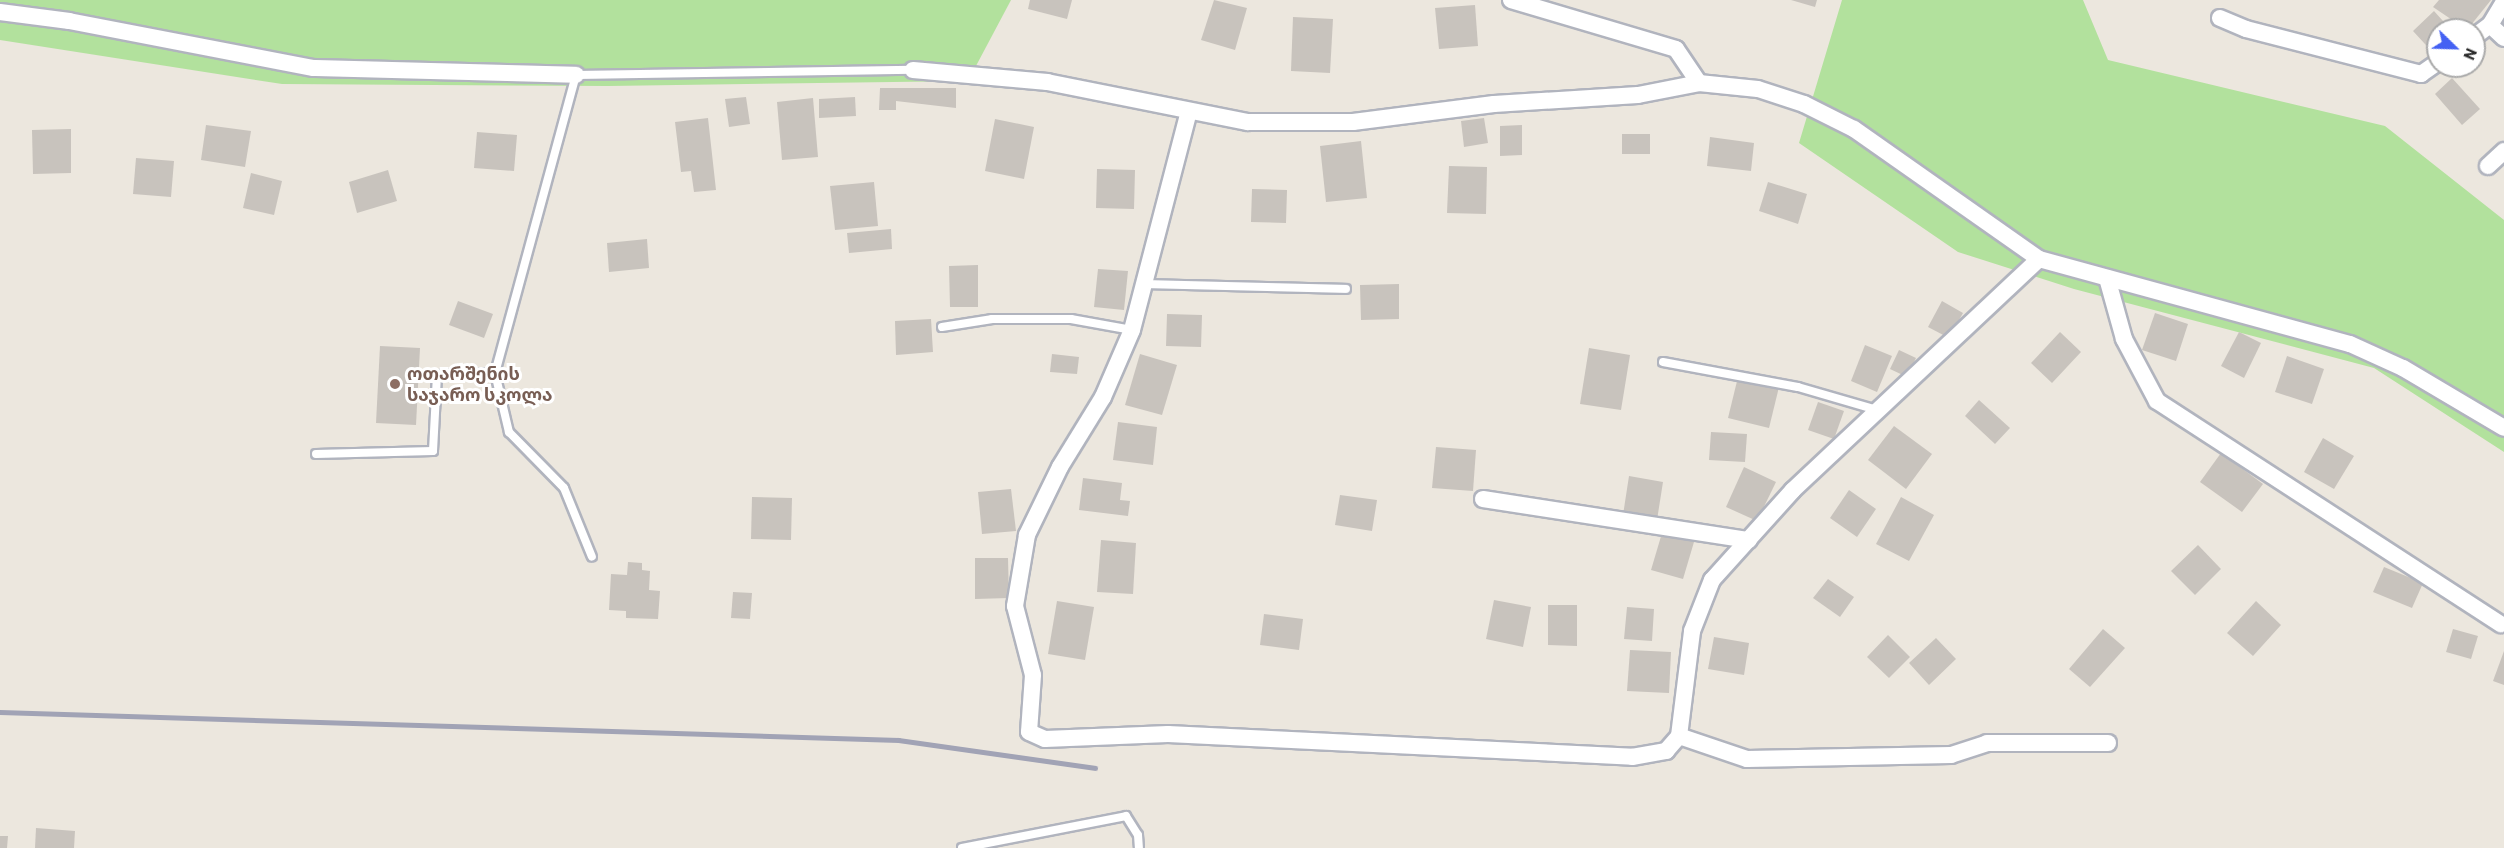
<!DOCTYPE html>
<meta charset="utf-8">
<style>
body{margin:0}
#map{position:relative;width:2504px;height:848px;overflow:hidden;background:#ece7de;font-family:Barlow,"Noto Sans Georgian",sans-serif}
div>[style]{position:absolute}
.green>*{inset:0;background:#b2e19d}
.building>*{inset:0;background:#c8c3bd}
.roads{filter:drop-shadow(2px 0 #b1b4be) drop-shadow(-2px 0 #b1b4be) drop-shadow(0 2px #b1b4be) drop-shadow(0 -2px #b1b4be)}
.lane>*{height:8px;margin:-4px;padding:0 4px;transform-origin:4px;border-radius:4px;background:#fff}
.street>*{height:16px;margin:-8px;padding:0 8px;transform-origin:8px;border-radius:8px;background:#fff}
.rail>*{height:4.5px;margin:-2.25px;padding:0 2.25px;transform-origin:2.25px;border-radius:2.25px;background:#a1a3b5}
.dots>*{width:16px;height:16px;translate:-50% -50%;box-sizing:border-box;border:3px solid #fff;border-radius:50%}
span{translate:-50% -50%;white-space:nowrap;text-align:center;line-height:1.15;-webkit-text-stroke:6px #fff;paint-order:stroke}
.education-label{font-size:18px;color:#785e54;font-weight:700}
.left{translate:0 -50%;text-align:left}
.north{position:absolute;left:2426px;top:18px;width:60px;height:60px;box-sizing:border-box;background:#fff;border:2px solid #aaa;border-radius:50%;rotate:113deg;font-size:16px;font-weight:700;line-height:24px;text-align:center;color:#2b2b2b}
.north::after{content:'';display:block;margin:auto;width:21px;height:27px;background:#4461f3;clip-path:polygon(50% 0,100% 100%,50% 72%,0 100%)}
</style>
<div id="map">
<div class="green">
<div style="clip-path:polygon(0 0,1011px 0,968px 81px,608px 86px,282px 84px,0 40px)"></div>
<div style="clip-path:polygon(1842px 0,2083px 0,2108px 60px,2385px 126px,2504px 220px,2504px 452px,2374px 368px,2074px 289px,1958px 252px,1799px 143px)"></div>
</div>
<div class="building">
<div style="clip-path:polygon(1030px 0,1072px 0,1067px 19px,1028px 9px)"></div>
<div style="clip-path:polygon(1214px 0,1247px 8px,1235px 50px,1201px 40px)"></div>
<div style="clip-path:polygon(1791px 0,1817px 0,1815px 7px)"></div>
<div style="clip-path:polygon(2439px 0,2491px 0,2467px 30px,2433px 7px)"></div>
<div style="clip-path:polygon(1475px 5px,1478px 46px,1439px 49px,1435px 8px)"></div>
<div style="clip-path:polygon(2434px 11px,2451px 30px,2438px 30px,2436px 56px,2413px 31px)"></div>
<div style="clip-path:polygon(1293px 17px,1333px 19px,1330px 73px,1291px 71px)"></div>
<div style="clip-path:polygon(2452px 78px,2480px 109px,2462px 125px,2435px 94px)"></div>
<div style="clip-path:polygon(880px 88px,956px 88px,956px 108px,896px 101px,896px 110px,879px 110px)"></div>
<div style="clip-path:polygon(746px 97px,750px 124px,729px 127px,725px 99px)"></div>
<div style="clip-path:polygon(855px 97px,856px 116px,819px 118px,819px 99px)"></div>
<div style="clip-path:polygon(813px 98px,818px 157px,782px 160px,777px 102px)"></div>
<div style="clip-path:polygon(708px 118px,716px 190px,694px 192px,691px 171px,681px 172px,675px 122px)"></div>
<div style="clip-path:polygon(1484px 118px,1488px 143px,1464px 147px,1461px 121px)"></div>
<div style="clip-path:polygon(995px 119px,1034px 127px,1024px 179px,985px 171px)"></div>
<div style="clip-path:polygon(206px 125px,251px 131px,245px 167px,201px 160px)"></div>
<div style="clip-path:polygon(1522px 125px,1522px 155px,1500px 156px,1500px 126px)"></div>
<div style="clip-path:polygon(71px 129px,71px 173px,33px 174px,32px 130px)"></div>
<div style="clip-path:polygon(477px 132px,517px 135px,514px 171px,474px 168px)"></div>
<div style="clip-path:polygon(1622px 134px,1650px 134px,1650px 154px,1622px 154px)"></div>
<div style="clip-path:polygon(1710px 137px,1754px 143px,1751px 171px,1707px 166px)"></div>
<div style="clip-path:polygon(1361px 141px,1367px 198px,1326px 202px,1320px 146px)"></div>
<div style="clip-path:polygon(136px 158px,174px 161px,171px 197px,133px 194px)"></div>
<div style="clip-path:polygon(1449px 166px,1487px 167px,1486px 214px,1447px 213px)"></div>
<div style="clip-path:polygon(1097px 169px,1135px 170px,1134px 209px,1096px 208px)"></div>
<div style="clip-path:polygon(388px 170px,397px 201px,357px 213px,349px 182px)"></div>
<div style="clip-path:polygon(251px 173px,282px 181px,274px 215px,243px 208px)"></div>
<div style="clip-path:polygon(874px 182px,878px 226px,835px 230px,830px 186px)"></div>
<div style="clip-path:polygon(1768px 182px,1807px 194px,1798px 224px,1759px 211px)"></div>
<div style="clip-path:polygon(1252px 189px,1287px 190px,1286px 223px,1251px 222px)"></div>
<div style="clip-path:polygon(891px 229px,892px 249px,849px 253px,847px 233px)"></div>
<div style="clip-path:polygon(647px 239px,649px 268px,609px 272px,607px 243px)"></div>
<div style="clip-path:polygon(978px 265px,978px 307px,950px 307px,949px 266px)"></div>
<div style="clip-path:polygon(1098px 269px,1128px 271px,1124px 310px,1094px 307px)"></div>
<div style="clip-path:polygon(1399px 284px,1399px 319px,1361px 320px,1360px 285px)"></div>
<div style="clip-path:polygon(458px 301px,493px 314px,484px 338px,449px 325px)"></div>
<div style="clip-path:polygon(1942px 301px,1963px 313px,1949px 338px,1928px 327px)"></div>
<div style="clip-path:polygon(2155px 313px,2188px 324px,2176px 361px,2142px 350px)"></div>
<div style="clip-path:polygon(1167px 314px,1202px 315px,1201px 347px,1166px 346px)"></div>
<div style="clip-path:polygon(931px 319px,933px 352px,896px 355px,895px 321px)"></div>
<div style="clip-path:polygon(2060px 332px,2081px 352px,2052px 383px,2031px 363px)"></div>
<div style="clip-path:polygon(2239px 332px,2261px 343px,2244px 378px,2221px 366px)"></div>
<div style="clip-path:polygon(1865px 345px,1892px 356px,1877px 392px,1851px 381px)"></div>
<div style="clip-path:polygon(380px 346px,420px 348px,416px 425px,376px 423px)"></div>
<div style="clip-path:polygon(1589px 348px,1630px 355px,1621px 410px,1580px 404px)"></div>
<div style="clip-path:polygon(1899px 350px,1916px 358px,1907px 377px,1890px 369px)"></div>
<div style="clip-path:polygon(1052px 354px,1079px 357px,1077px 374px,1050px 372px)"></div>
<div style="clip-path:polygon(1140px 354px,1177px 365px,1162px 415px,1125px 405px)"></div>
<div style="clip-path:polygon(2287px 356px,2324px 369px,2312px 404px,2275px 392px)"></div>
<div style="clip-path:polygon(1738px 377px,1779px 387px,1769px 428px,1728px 418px)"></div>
<div style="clip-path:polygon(1979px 400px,2010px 428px,1995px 444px,1965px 416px)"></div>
<div style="clip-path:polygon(1818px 402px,1844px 411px,1834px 439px,1808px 430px)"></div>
<div style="clip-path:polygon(1118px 422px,1157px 427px,1153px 465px,1113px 460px)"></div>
<div style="clip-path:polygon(1894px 426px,1932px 454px,1906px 489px,1868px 460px)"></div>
<div style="clip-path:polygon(1711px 432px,1747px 434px,1745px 462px,1709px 460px)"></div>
<div style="clip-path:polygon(2323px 438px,2354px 456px,2334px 489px,2304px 472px)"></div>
<div style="clip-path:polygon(1436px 447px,1476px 450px,1473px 491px,1432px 488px)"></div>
<div style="clip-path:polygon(2221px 453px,2263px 484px,2242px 512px,2200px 482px)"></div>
<div style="clip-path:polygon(1744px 467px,1776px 482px,1757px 521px,1726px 507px)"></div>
<div style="clip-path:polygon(1629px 476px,1663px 482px,1657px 520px,1623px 515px)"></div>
<div style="clip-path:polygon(1083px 478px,1122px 483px,1120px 500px,1130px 501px,1128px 516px,1079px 510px)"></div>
<div style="clip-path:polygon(1011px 489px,1016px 531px,982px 534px,978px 492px)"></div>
<div style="clip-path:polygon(1849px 490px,1876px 509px,1857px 537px,1830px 518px)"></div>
<div style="clip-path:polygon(1340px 495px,1377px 500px,1372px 531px,1335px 525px)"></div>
<div style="clip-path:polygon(752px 497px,792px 498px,791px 540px,751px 539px)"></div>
<div style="clip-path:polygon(1901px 497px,1934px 515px,1909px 561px,1876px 544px)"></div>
<div style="clip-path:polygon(1662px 533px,1694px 542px,1683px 579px,1651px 570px)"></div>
<div style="clip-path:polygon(1101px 540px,1136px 543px,1133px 594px,1097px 592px)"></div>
<div style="clip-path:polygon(2198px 545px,2221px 569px,2195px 595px,2171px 571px)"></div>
<div style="clip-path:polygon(975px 558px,1008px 558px,1009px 598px,975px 599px)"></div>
<div style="clip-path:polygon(628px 562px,642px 563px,642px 570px,650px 571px,649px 590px,660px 591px,658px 619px,626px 618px,626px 611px,609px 610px,611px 574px,627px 575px)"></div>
<div style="clip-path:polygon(2384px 567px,2423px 583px,2412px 608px,2373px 592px)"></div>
<div style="clip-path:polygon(1828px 579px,1854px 597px,1840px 617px,1813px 598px)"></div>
<div style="clip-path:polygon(733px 592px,752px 593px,750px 619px,731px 618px)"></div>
<div style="clip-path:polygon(1494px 600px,1531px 607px,1523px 647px,1486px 639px)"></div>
<div style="clip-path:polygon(1057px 601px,1094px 607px,1085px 660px,1048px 654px)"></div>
<div style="clip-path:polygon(2256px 601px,2281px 625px,2253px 656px,2227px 633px)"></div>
<div style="clip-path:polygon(1548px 605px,1577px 605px,1577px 646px,1548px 645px)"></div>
<div style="clip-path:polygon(1627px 607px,1654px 609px,1652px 641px,1624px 639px)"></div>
<div style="clip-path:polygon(1264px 614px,1303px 619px,1299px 650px,1260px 645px)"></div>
<div style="clip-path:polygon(2103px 629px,2125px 648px,2090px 687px,2069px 669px)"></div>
<div style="clip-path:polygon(2453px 629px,2478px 636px,2471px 659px,2446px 652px)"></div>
<div style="clip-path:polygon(1888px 635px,1910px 657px,1889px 678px,1867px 657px)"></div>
<div style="clip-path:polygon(1714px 637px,1749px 643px,1744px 675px,1708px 669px)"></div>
<div style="clip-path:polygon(1936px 638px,1956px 659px,1929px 685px,1909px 663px)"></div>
<div style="clip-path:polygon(1630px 650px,1671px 652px,1669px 693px,1627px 691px)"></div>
<div style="clip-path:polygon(2504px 651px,2504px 685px,2493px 681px)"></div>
<div style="clip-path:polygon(36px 828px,75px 831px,74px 848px,35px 848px)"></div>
<div style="clip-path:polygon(0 836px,8px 836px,7px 848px,0 848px)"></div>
</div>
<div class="roads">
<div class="lane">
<div style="left:1147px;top:284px;width:199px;rotate:1.4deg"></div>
<div style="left:942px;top:327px;width:51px;rotate:-9.1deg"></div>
<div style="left:992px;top:319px;width:79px"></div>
<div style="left:1071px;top:319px;width:62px;rotate:10.2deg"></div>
<div style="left:1663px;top:362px;width:137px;rotate:10.5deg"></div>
<div style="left:1798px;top:387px;width:82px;rotate:16.2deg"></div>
<div style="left:495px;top:373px;width:61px;rotate:76.7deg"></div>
<div style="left:509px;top:432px;width:78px;rotate:45.5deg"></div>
<div style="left:564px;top:488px;width:74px;rotate:67.9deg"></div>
<div style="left:316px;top:454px;width:117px;rotate:-1.5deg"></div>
<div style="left:433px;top:451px;width:76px;rotate:-87deg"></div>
<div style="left:437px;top:375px;width:58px;rotate:-2deg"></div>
<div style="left:495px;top:373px;width:309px;rotate:-74.8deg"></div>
<div style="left:576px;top:75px;width:337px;rotate:-0.9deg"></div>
<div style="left:962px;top:848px;width:167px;rotate:-11deg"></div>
<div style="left:1126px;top:816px;width:22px;rotate:58deg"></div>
<div style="left:1138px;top:835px;width:13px;rotate:86deg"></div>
</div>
<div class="street">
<div style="left:1511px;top:0;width:172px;rotate:16.5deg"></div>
<div style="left:1676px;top:49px;width:41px;rotate:55.9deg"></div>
<div style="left:0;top:12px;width:70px;rotate:7.4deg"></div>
<div style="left:69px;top:21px;width:249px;rotate:10.9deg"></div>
<div style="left:314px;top:68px;width:262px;rotate:1.5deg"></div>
<div style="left:2220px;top:18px;width:28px;rotate:23deg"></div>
<div style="left:2246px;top:29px;width:181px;rotate:14.4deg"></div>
<div style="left:2421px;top:74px;width:21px;rotate:-35deg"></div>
<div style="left:2490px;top:25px;width:19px;rotate:43deg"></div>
<div style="left:2474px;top:37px;width:20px;rotate:-37deg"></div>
<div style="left:2490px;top:25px;width:27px;rotate:-59deg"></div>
<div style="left:913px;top:70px;width:135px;rotate:5.1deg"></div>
<div style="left:1047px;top:82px;width:205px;rotate:11.3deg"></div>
<div style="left:1248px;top:122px;width:105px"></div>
<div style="left:1353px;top:122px;width:142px;rotate:-7.3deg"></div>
<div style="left:1494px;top:104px;width:144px;rotate:-3.6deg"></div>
<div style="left:1638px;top:95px;width:62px;rotate:-11.1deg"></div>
<div style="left:1699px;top:83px;width:59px;rotate:5.8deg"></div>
<div style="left:1758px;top:89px;width:48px;rotate:18.1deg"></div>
<div style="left:1804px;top:104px;width:56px;rotate:26.6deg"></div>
<div style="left:1854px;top:129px;width:226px;rotate:35.1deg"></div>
<div style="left:1189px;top:111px;width:226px;rotate:104.6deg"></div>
<div style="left:1132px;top:330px;width:73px;rotate:113.4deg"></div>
<div style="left:1103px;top:397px;width:82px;rotate:121.6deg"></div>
<div style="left:1060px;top:467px;width:76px;rotate:115.9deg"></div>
<div style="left:1027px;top:535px;width:72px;rotate:99.6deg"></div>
<div style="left:1015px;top:606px;width:71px;rotate:75.4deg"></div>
<div style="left:1033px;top:675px;width:57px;rotate:94deg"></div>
<div style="left:1029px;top:732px;width:17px;rotate:24deg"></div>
<div style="left:1045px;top:739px;width:123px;rotate:-2.3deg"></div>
<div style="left:1168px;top:734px;width:465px;rotate:2.8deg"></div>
<div style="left:1632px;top:757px;width:35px;rotate:-10deg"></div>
<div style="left:1666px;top:751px;width:20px;rotate:-49deg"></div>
<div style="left:1679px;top:736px;width:106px;rotate:-82.9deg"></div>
<div style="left:1692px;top:631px;width:55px;rotate:-68.6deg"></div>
<div style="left:1712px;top:580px;width:121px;rotate:-48deg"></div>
<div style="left:1793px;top:490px;width:337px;rotate:-43.2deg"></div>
<div style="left:2039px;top:259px;width:322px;rotate:15.3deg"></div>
<div style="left:2350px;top:344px;width:58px;rotate:24.4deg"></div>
<div style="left:2403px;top:368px;width:117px;rotate:30.7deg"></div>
<div style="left:2488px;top:166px;width:22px;rotate:-43deg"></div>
<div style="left:2107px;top:278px;width:63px;rotate:74.4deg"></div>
<div style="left:2124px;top:339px;width:70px;rotate:62deg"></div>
<div style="left:2157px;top:401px;width:410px;rotate:33deg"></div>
<div style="left:1483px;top:499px;width:269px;rotate:8.8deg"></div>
<div style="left:1679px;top:736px;width:72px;rotate:18.7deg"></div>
<div style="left:1747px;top:759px;width:204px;rotate:-1.1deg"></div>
<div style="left:1951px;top:755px;width:38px;rotate:-18deg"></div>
<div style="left:1987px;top:743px;width:121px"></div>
</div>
</div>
<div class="rail">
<div style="left:0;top:712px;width:899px;rotate:1.78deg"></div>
<div style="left:899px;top:740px;width:198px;rotate:8.1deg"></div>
</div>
<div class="dots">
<div style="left:395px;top:384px;background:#8d6e63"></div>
</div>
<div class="education-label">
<span class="left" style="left:407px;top:384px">ოთარშენის<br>საჯარო სკოლა</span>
</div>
<div class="north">N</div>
</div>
